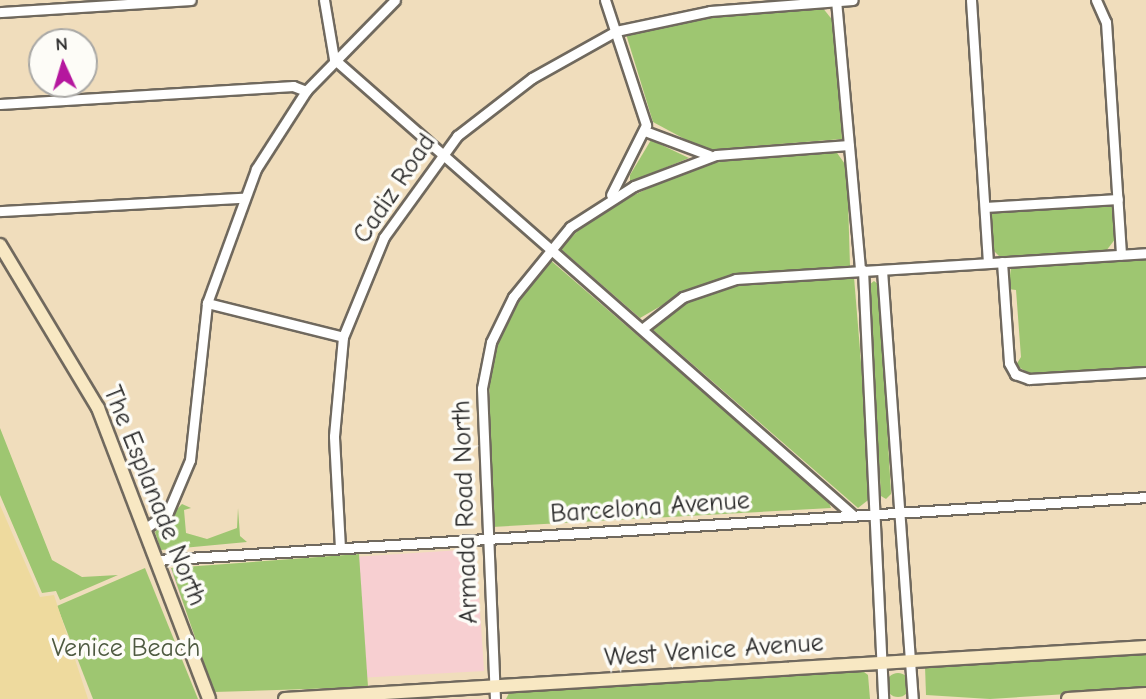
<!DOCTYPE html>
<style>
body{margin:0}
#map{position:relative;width:1146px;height:699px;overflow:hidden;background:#f0ddbc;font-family:"Comic Neue",sans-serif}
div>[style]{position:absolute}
.built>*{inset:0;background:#f7cfd1}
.green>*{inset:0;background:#9ec671}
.round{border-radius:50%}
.sand>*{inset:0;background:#eeda9e}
.roads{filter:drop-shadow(2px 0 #70695e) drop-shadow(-2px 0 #70695e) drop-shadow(0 2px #70695e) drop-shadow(0 -2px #70695e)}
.street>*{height:9px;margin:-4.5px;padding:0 4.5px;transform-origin:4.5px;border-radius:4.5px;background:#fff}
.secondary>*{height:12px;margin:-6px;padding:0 6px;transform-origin:6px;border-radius:6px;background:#f8e8c3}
span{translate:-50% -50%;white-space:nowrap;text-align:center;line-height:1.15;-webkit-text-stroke:7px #fdfcf7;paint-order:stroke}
.street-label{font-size:26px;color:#2b2b2b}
.park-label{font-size:26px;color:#4e5a40}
.north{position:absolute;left:28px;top:28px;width:70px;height:70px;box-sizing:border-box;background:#fdfcf7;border:2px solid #a9a8a5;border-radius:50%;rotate:356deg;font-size:19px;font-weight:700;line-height:28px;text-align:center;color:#2b2b2b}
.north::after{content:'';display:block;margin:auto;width:24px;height:32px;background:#b5179e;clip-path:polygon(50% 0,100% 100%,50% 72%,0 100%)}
</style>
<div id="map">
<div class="built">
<div style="clip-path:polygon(476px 549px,484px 671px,214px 686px,170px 569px)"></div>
</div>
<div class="green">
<div style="clip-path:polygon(822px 7px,834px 22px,842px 139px,705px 150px,653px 122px,626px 34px,698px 17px)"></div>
<div style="clip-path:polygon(651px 140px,689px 158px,630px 182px,630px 175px)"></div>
<div style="clip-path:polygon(835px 150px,847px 167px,850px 266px,728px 277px,692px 288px,640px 318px,561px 249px,593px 214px,701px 164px)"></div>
<div style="clip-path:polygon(1107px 203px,1115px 208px,1116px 238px,1106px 251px,1001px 258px,992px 249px,992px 210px)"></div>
<div style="clip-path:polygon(1146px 257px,1146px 368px,1031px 375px,1016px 365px,1021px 357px,1016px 290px,1008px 289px,1011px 268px)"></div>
<div style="clip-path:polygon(549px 259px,828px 500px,831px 508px,492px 527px,489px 366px,516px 300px)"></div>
<div style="clip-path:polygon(854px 277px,872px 497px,858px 508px,652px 329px,685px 301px,721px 287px)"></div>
<div style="clip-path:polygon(874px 281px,879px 285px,891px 494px,886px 499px,881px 496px,869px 285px)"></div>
<div style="clip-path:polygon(0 428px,52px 560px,82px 577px,118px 575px,60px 600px,56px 591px,42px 593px,0 495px)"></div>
<div style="clip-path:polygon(182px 504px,191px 508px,184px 510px,186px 533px,207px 539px,237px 528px,238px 508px,240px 536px,247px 542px,161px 550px,155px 532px)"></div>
<div style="clip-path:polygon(359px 554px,368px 687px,214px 692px,171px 568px)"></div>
<div style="clip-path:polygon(145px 568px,198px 699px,93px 699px,57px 606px)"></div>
<div style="clip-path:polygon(1146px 651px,1146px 689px,990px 699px,926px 695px,925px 666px)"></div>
<div style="clip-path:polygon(860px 669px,868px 675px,870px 699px,506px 699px,510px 691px)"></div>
<div class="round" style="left:886px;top:673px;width:24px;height:24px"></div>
</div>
<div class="sand">
<div style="clip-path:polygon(0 505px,40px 597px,54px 595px,88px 699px,0 699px)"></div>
</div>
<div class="roads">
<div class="street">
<div style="left:324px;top:0;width:60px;rotate:80.4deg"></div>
<div style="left:334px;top:59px;width:692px;rotate:41.31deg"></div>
<div style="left:605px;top:0;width:132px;rotate:71.8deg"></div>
<div style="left:646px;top:125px;width:78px;rotate:116.6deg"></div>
<div style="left:836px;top:0;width:271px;rotate:84.9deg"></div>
<div style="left:971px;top:0;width:263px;rotate:86.3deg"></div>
<div style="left:1096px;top:0;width:24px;rotate:66deg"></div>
<div style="left:1106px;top:22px;width:233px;rotate:86.3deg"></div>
<div style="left:0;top:12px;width:191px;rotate:-3.6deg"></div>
<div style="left:0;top:104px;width:294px;rotate:-3.5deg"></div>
<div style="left:293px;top:86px;width:14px;rotate:21deg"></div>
<div style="left:645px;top:131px;width:68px;rotate:20.6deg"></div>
<div style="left:985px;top:207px;width:133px;rotate:-3.4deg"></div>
<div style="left:0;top:211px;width:243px;rotate:-3.1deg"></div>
<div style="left:1002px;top:262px;width:101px;rotate:86deg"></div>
<div style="left:1009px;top:363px;width:13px;rotate:61deg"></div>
<div style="left:1015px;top:374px;width:15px;rotate:20deg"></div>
<div style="left:1029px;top:379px;width:117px;rotate:-3.4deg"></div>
<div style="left:863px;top:270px;width:429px;rotate:87.3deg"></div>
<div style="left:882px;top:270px;width:430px;rotate:85.9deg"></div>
<div style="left:207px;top:303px;width:140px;rotate:14deg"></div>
<div style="left:642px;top:329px;width:52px;rotate:-38deg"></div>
<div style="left:683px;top:297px;width:56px;rotate:-18.8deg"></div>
<div style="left:736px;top:279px;width:411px;rotate:-3.6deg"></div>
<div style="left:146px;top:528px;width:27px;rotate:-36deg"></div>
<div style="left:168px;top:512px;width:56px;rotate:-67.1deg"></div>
<div style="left:190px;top:460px;width:158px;rotate:-83.8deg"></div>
<div style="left:207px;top:303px;width:143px;rotate:-69.9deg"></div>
<div style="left:256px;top:169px;width:93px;rotate:-57.3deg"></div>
<div style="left:306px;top:91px;width:127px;rotate:-45.6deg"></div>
<div style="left:340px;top:548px;width:112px;rotate:-93.1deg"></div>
<div style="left:334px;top:436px;width:99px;rotate:-84.8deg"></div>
<div style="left:343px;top:337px;width:108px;rotate:-67.7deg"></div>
<div style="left:384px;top:237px;width:125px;rotate:-54.1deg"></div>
<div style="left:457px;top:136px;width:95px;rotate:-37.7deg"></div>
<div style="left:532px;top:78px;width:96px;rotate:-29.2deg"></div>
<div style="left:616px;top:31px;width:96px;rotate:-12deg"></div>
<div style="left:710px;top:11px;width:143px;rotate:-4.4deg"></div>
<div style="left:157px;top:560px;width:991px;rotate:-3.64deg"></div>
<div style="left:495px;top:699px;width:311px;rotate:-92.4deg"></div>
<div style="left:482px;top:388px;width:47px;rotate:-78.9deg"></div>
<div style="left:491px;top:342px;width:50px;rotate:-63.9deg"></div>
<div style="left:513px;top:297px;width:90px;rotate:-50.8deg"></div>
<div style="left:570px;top:227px;width:76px;rotate:-32.6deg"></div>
<div style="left:634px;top:186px;width:88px;rotate:-20.7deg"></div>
<div style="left:716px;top:155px;width:133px;rotate:-4.3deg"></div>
</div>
<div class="secondary">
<div style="left:0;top:245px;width:190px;rotate:59deg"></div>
<div style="left:98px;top:408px;width:311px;rotate:69.1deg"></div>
<div style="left:285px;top:699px;width:863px;rotate:-3.46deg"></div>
<div style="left:1068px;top:699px;width:78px;rotate:-3.7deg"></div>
</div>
</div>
<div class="street-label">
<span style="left:395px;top:189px;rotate:-56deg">Cadiz Road</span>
<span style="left:154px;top:496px;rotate:68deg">The Esplanade North</span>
<span style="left:650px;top:508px;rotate:-4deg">Barcelona Avenue</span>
<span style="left:466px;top:512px;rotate:-92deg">Armada Road North</span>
<span style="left:714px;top:651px;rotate:-4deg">West Venice Avenue</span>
</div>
<div class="park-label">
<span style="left:126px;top:649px">Venice Beach</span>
</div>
<div class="north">N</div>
</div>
